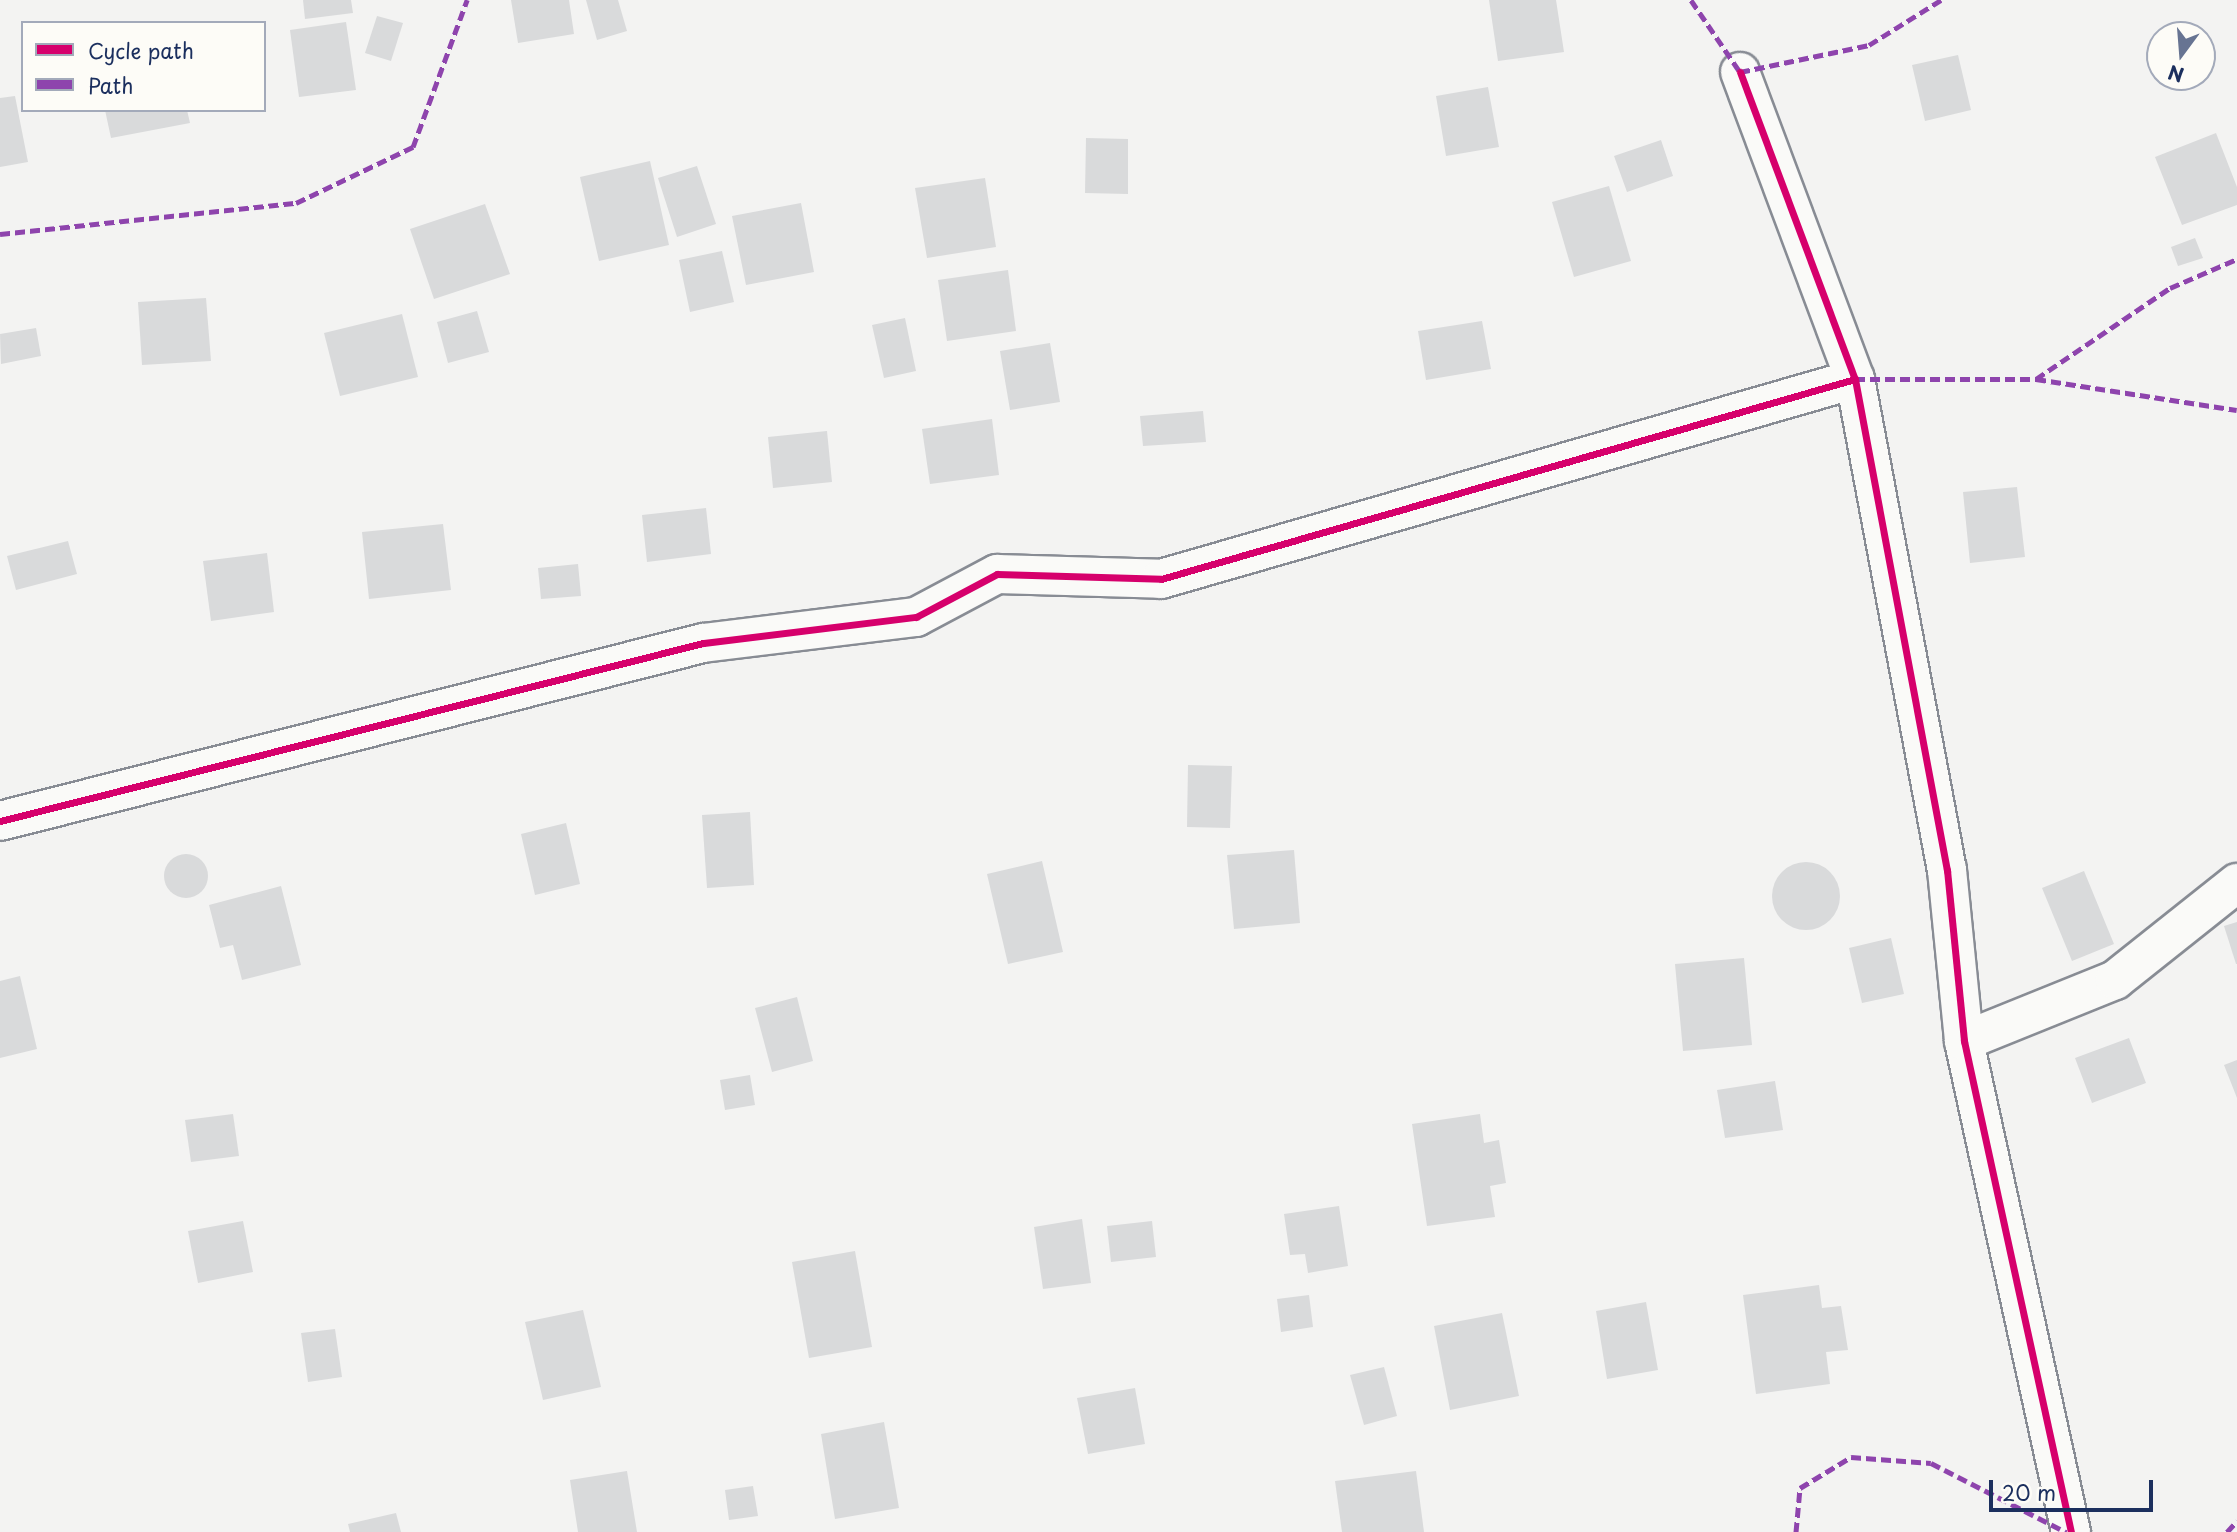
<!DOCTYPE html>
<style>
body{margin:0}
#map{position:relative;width:2237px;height:1532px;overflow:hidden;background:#f3f3f2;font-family:"Playpen Sans",sans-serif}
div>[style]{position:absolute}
.building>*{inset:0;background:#d9dadb}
.round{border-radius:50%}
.roads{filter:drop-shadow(2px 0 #888c94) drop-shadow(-2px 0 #888c94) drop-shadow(0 2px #888c94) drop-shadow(0 -2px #888c94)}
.street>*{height:38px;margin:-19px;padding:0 19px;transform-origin:19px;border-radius:19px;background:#fafaf8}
.quiet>*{height:5px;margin-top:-2.5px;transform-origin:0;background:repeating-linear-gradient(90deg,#8e44ad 0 10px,transparent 0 15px)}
.cycleway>*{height:7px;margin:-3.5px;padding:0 3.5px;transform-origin:3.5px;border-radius:3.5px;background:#d6006c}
span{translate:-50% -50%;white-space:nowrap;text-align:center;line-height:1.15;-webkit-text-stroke:5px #fdfcf7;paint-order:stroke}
.legend{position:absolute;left:21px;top:21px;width:245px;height:91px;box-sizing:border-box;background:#fdfcf7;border:2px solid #a3aaba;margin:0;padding:9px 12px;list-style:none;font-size:21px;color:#1b2f5e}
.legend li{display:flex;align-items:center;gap:14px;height:35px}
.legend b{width:35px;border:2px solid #a3aaba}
.north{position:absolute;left:2146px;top:21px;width:70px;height:70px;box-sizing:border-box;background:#fdfcf7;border:2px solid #a3aaba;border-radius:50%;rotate:196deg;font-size:19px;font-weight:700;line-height:28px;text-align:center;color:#1b2f5e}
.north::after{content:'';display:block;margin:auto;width:24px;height:32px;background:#677492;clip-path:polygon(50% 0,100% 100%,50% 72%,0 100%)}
.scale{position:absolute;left:1989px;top:1480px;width:164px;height:32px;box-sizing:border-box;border:4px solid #1b2f5e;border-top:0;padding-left:9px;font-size:21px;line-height:24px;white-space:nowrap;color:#1b2f5e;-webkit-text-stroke:5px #fdfcf7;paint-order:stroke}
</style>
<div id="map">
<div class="building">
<div style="clip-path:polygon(303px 0,351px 0,353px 13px,305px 19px)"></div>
<div style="clip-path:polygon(511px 0,569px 0,574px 34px,518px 43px)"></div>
<div style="clip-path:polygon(586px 0,618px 0,627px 31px,597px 40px)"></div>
<div style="clip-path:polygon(1489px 0,1556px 0,1564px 52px,1498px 61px)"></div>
<div style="clip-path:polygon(377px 16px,403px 23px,391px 61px,365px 53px)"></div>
<div style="clip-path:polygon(346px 22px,356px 90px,299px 97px,290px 30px)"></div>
<div style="clip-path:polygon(1958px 55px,1971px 110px,1925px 121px,1912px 65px)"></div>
<div style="clip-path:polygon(1488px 87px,1499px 147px,1446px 156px,1436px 96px)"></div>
<div style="clip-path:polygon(15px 96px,28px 162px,0 167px,0 98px)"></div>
<div style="clip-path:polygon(105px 110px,187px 110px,190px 123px,111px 138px)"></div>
<div style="clip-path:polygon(2216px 133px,2237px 187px,2237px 205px,2182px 225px,2155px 157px)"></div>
<div style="clip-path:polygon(1086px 138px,1128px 139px,1128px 194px,1085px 193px)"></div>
<div style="clip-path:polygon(1661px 140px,1673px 176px,1627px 192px,1614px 156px)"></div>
<div style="clip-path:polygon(650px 161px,669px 245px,599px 261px,580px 177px)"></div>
<div style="clip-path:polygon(697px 166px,716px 224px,677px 237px,658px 178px)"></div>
<div style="clip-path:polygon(985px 178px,996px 247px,927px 258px,915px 188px)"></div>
<div style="clip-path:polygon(1609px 186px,1631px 261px,1574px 277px,1552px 202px)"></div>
<div style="clip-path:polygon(801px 203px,814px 272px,746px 285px,732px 216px)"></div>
<div style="clip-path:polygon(485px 204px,510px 274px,434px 299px,410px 229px)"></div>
<div style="clip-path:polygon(2195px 238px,2203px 258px,2178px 266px,2171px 247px)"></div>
<div style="clip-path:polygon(722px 251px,734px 302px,690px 312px,679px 260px)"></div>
<div style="clip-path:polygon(1008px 270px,1016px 331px,947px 341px,938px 280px)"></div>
<div style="clip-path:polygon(206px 298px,211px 361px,142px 365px,138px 302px)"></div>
<div style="clip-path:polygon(477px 311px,489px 352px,448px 363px,437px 322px)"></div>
<div style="clip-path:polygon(402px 314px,418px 377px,340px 396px,324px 333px)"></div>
<div style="clip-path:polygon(905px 318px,916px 371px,884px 378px,872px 325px)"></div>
<div style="clip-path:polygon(1482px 321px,1491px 369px,1426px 380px,1418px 331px)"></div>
<div style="clip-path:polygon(36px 328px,41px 356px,1px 364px,0 334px)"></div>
<div style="clip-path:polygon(1050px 343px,1060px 402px,1010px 410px,1000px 351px)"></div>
<div style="clip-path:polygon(1203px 411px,1206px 442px,1143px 446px,1140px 416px)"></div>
<div style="clip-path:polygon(992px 419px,999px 475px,930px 484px,922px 429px)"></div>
<div style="clip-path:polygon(827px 431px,832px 482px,773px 488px,768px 437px)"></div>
<div style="clip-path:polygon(2017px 487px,2025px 557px,1970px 563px,1963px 492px)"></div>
<div style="clip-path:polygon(706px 508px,711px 554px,647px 562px,642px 515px)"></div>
<div style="clip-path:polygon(443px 524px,451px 590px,369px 599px,362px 532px)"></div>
<div style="clip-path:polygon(68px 541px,77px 574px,16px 590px,7px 556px)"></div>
<div style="clip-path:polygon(267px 553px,274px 612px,211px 621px,203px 561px)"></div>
<div style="clip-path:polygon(578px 564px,581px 596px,541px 599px,538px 568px)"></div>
<div style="clip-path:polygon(1188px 765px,1232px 766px,1230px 828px,1187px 827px)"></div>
<div style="clip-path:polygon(750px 812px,754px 885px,707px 888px,702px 815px)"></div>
<div style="clip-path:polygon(566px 823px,580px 884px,535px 895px,521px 834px)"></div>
<div style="clip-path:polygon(1294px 850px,1300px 923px,1234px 929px,1227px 855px)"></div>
<div class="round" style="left:164px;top:854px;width:44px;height:44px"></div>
<div style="clip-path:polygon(1042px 861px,1063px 952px,1008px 964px,987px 874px)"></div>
<div class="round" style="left:1772px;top:862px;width:68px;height:68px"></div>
<div style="clip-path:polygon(2084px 871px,2114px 944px,2072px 961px,2042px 888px)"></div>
<div style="clip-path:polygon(281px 886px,301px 965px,242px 980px,233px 945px,220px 948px,209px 905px)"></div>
<div style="clip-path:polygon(2237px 922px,2237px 964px,2236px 964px,2224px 926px)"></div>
<div style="clip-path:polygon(1891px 938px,1904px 994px,1862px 1003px,1849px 948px)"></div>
<div style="clip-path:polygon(1744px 958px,1752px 1045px,1683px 1051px,1675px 964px)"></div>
<div style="clip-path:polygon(20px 976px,37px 1049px,0 1058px,0 981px)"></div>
<div style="clip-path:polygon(797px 997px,813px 1061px,772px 1072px,755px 1008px)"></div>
<div style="clip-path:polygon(2129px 1038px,2146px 1083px,2092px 1103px,2075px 1058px)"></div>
<div style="clip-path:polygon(2237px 1060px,2237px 1098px,2224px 1065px)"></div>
<div style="clip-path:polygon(750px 1075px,755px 1105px,725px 1110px,720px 1080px)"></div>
<div style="clip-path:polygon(1775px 1081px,1783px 1130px,1725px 1138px,1717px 1090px)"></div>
<div style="clip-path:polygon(233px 1114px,239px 1156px,191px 1162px,185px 1120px)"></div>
<div style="clip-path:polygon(1480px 1114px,1484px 1143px,1499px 1140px,1506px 1183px,1490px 1186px,1495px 1217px,1427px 1226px,1412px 1124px)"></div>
<div style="clip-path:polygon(1339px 1206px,1348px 1266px,1308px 1273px,1305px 1254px,1290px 1255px,1284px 1214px)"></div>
<div style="clip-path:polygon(1082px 1219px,1091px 1283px,1043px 1289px,1034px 1227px)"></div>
<div style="clip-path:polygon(243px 1221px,253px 1272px,198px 1283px,188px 1231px)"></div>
<div style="clip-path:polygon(1152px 1221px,1156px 1257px,1111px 1262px,1107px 1226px)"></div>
<div style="clip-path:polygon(855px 1251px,872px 1347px,809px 1358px,792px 1262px)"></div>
<div style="clip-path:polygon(1819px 1285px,1822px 1308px,1841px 1306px,1848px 1350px,1826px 1352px,1830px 1384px,1756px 1394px,1743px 1295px)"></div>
<div style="clip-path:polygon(1309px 1295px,1313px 1327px,1281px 1332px,1277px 1299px)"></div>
<div style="clip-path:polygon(1646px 1302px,1658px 1370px,1607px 1379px,1596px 1311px)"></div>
<div style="clip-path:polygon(583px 1310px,601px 1387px,543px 1400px,525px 1322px)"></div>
<div style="clip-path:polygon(1502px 1313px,1519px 1396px,1450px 1410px,1434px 1326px)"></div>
<div style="clip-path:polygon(335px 1329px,342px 1377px,308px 1382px,301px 1333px)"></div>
<div style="clip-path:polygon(1384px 1367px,1397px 1416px,1364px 1425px,1350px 1375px)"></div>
<div style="clip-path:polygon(1135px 1388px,1145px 1444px,1088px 1454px,1077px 1398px)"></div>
<div style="clip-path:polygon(884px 1422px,899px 1508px,835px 1519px,821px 1434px)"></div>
<div style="clip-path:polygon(627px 1471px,637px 1532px,578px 1532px,570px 1480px)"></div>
<div style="clip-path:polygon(1416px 1471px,1424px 1532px,1342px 1532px,1335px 1481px)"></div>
<div style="clip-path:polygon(753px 1486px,758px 1516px,729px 1520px,725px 1490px)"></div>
<div style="clip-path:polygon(396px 1513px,401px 1532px,350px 1532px,348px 1524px)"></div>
</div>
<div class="roads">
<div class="street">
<div style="left:1740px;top:72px;width:328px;rotate:69.5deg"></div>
<div style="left:1855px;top:379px;width:500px;rotate:79.4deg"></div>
<div style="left:1947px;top:870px;width:172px;rotate:84.3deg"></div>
<div style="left:1964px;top:1041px;width:503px;rotate:77.71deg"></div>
<div style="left:0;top:821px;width:725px;rotate:-14.21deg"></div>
<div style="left:703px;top:643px;width:215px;rotate:-7deg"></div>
<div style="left:916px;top:617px;width:92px;rotate:-28deg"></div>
<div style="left:997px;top:574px;width:164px;rotate:1.7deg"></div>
<div style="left:1161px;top:579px;width:722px;rotate:-16.08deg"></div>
<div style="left:1964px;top:1041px;width:163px;rotate:-22deg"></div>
<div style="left:2115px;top:980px;width:156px;rotate:-38.5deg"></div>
</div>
</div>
<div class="quiet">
<div style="left:1691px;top:0;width:87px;rotate:55.8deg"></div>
<div style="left:1740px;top:72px;width:132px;rotate:-11.8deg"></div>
<div style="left:1869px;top:45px;width:85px;rotate:-32deg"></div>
<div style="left:0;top:234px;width:298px;rotate:-6deg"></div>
<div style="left:296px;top:203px;width:130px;rotate:-25.6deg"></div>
<div style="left:413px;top:147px;width:157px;rotate:-69.8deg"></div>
<div style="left:1855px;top:379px;width:181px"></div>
<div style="left:2036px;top:379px;width:203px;rotate:8.8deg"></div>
<div style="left:2036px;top:379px;width:162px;rotate:-34.2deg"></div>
<div style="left:2170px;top:288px;width:73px;rotate:-23.4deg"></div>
<div style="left:1796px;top:1532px;width:44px;rotate:-84.8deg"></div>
<div style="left:1800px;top:1488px;width:60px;rotate:-31.3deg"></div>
<div style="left:1851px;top:1457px;width:80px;rotate:4.3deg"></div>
<div style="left:1931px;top:1463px;width:152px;rotate:27.1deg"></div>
<div style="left:2227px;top:1532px;width:15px;rotate:-48deg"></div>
</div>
<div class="cycleway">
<div style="left:1740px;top:72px;width:328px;rotate:69.5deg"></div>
<div style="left:1855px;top:379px;width:500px;rotate:79.4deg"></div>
<div style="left:1947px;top:870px;width:172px;rotate:84.3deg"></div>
<div style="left:1964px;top:1041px;width:503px;rotate:77.71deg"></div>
<div style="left:0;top:821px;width:725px;rotate:-14.21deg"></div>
<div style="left:703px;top:643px;width:215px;rotate:-7deg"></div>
<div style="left:916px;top:617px;width:92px;rotate:-28deg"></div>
<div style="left:997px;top:574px;width:164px;rotate:1.7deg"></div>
<div style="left:1161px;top:579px;width:722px;rotate:-16.08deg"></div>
</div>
<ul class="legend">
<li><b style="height:9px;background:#d6006c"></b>Cycle path</li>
<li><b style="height:9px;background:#8e44ad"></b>Path</li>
</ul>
<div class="north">N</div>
<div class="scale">20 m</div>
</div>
